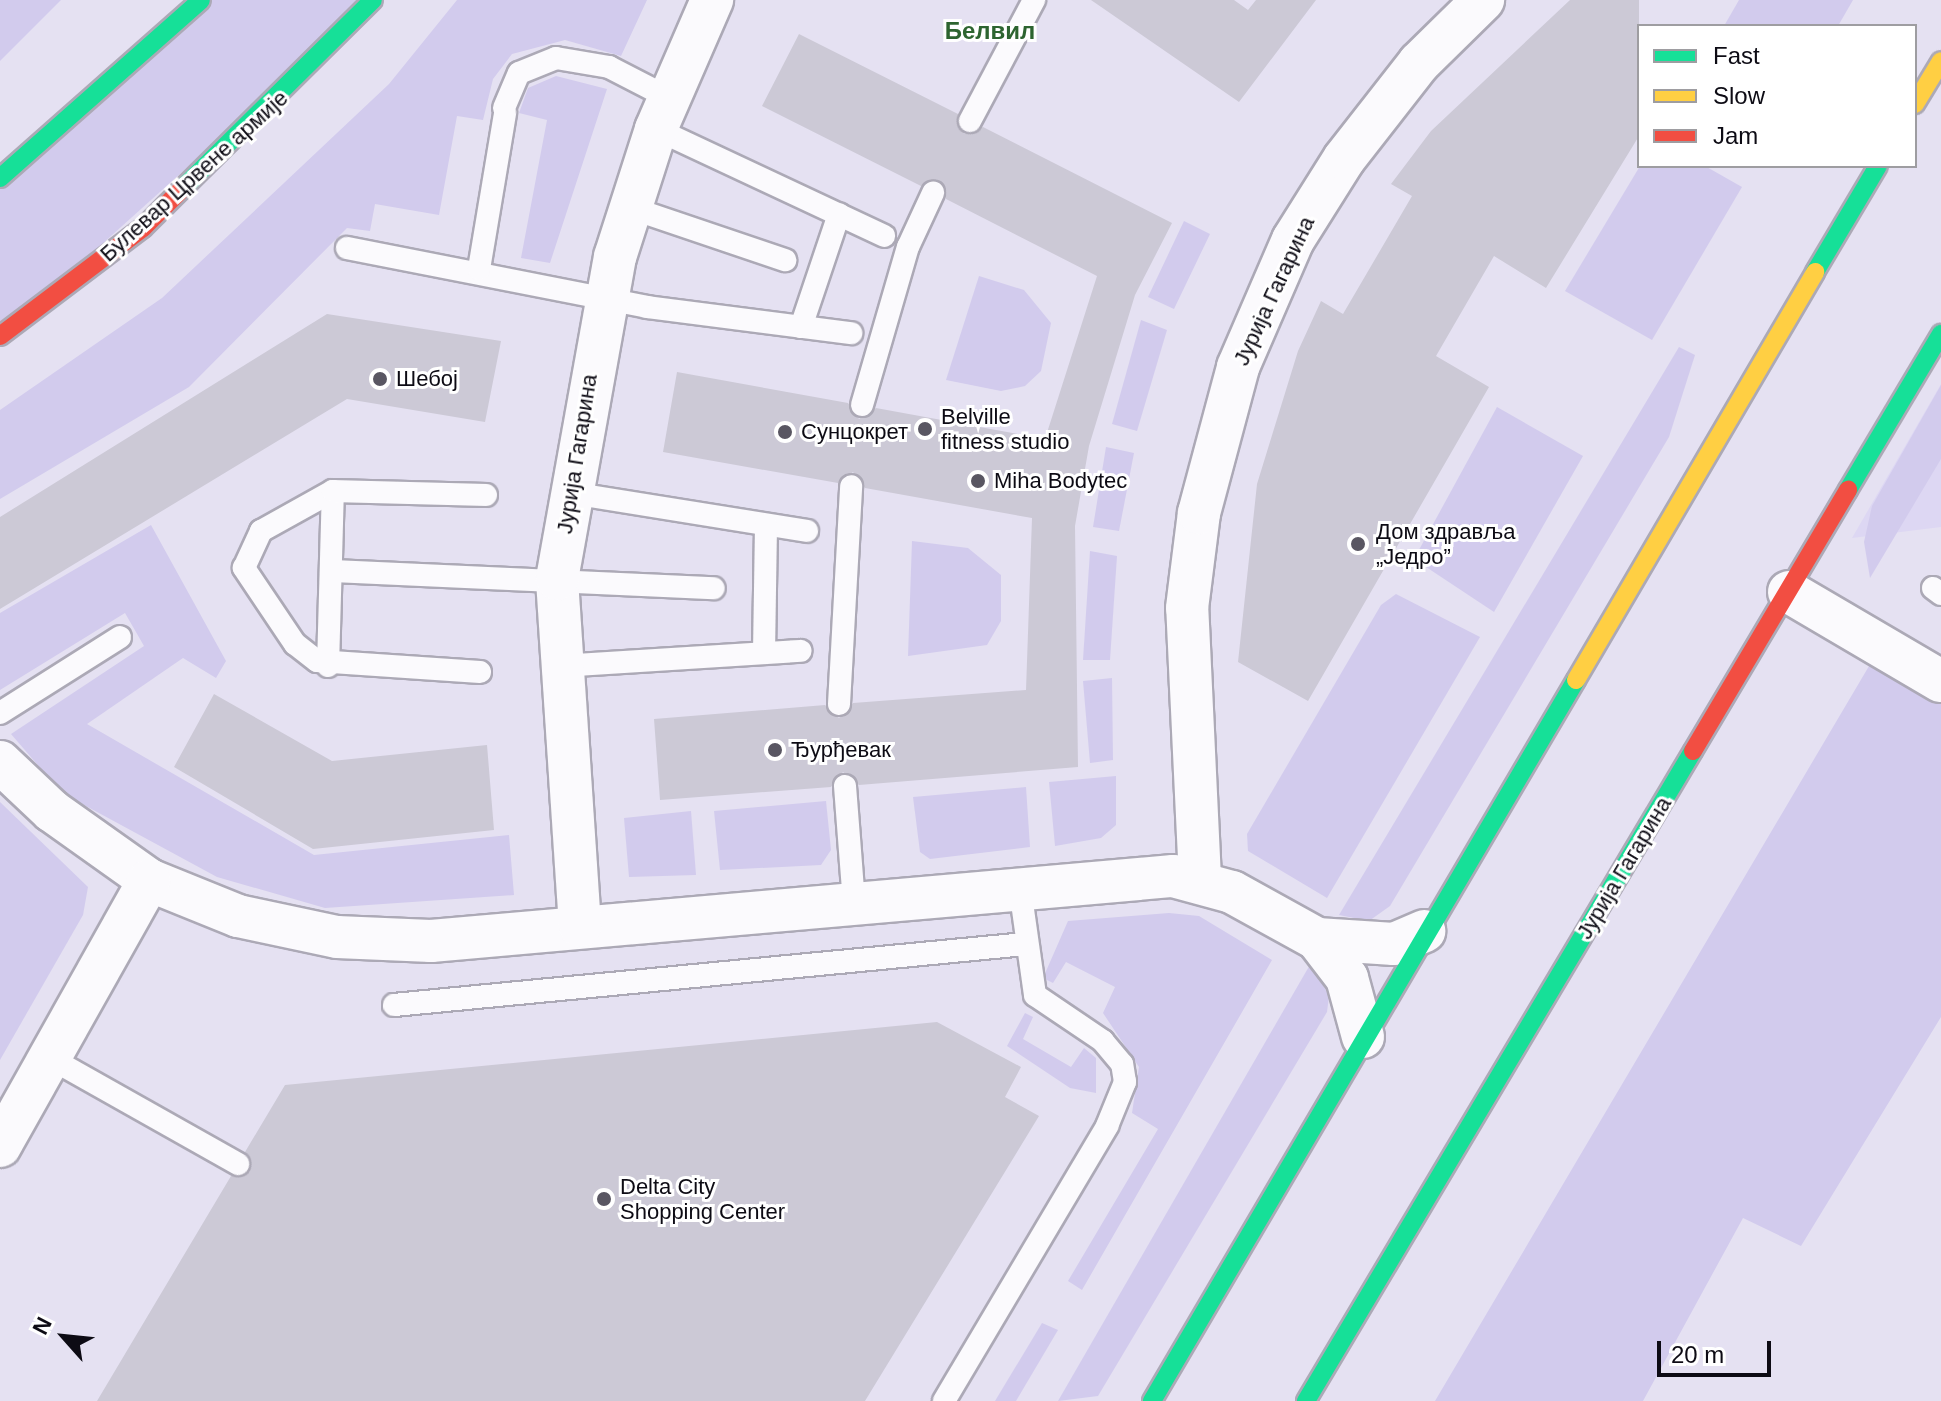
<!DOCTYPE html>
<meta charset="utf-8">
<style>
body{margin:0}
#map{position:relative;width:1941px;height:1401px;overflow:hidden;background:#e5e1f2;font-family:Helvetica,sans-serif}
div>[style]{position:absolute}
.built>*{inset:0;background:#ddd7f3}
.green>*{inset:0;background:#d2cbed}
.building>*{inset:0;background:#ccc9d6}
.roads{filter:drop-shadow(2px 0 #aca9b6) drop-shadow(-2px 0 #aca9b6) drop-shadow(0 2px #aca9b6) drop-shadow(0 -2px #aca9b6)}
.lane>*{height:22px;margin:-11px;padding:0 11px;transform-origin:11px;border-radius:11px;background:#fbfafd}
.street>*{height:42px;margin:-21px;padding:0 21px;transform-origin:21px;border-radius:21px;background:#fbfafd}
.fast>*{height:18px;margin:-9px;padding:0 9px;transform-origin:9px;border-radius:9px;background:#16e098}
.slow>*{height:18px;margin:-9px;padding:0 9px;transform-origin:9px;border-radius:9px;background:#ffcf43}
.jam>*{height:18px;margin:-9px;padding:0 9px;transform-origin:9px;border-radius:9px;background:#f24e42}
.dots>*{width:22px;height:22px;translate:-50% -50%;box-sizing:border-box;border:4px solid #fff;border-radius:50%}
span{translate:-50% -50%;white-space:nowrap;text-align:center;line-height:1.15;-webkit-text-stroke:6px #fff;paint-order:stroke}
.street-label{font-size:22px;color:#0d0b14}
.poi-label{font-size:22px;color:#0d0b14}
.left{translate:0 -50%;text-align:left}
.neighbourhood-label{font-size:24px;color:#2d6430;font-weight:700}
.legend{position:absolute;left:1637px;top:24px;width:280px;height:144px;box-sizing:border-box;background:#fff;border:2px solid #9e9da1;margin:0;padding:10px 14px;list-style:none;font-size:24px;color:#0d0b14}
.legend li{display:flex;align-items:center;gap:16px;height:40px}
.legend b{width:40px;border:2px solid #9e9da1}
.north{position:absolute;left:24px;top:1297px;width:80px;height:80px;-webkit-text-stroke:6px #fff;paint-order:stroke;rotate:297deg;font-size:22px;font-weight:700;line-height:32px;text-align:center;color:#0d0b14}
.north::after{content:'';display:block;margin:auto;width:28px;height:36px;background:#0d0b14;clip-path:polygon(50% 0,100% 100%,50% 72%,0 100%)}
.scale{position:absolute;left:1657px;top:1341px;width:114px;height:36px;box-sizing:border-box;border:4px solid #0d0b14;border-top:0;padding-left:10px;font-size:24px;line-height:28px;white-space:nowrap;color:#0d0b14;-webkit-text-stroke:6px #fff;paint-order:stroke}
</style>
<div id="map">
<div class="built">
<div style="clip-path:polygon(1941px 384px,1941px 527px,1852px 538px)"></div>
</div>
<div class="green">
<div style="clip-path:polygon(0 0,61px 0,0 61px)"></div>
<div style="clip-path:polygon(201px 0,373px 0,0 336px,0 178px)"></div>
<div style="clip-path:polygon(457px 0,647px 0,621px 56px,565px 40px,512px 54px,493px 79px,483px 120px,457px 116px,439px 215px,375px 204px,370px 231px,347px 228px,189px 387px,0 499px,0 410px,162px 298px,389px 84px)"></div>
<div style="clip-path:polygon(1739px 0,1853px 0,1838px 26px,1724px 26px)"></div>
<div style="clip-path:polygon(556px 76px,607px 89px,550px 263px,521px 258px,547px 120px,519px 113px,528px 88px)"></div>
<div style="clip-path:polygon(1640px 166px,1705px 166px,1742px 187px,1652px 340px,1565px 291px)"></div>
<div style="clip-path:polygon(1184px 221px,1210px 234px,1174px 309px,1148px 297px)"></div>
<div style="clip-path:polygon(979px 276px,1024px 290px,1051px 323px,1041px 371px,1025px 386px,1001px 391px,946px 380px)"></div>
<div style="clip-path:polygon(1141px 320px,1167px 330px,1137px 431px,1112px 424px)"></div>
<div style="clip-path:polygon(1679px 347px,1695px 355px,1669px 437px,1390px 906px,1369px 921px,1339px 915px)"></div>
<div style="clip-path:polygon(1941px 385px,1941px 459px,1870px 578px,1864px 542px,1872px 506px)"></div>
<div style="clip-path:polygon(1497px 407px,1583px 456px,1494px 612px,1414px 559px)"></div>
<div style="clip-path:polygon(1106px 447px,1134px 453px,1119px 531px,1093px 527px)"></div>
<div style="clip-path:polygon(151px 525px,226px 661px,216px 678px,183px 658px,87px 724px,314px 855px,509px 835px,514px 895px,325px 908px,217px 877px,62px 793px,11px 734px,144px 646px,125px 613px,0 690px,0 613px)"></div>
<div style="clip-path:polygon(912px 541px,968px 548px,1001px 575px,1001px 621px,987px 645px,908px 656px)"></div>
<div style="clip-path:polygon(1090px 551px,1117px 556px,1110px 660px,1083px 660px)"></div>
<div style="clip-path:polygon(1396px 594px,1480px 637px,1327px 898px,1248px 851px,1247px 834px,1381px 605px)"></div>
<div style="clip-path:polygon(1872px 661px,1941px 700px,1941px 1017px,1801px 1246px,1743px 1218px,1643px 1401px,1435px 1401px)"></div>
<div style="clip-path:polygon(1112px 678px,1113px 760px,1090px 763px,1083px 681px)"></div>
<div style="clip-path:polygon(1116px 776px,1116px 825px,1101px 838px,1055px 846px,1049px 782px)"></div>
<div style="clip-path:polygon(1026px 787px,1030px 847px,930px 859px,920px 852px,913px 797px)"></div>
<div style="clip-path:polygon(826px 801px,831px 850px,821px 865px,720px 870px,714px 811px)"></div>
<div style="clip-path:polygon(0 802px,88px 887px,83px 915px,0 1060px)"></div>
<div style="clip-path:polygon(691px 811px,696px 875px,629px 877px,624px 818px)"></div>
<div style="clip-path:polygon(1169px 913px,1199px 916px,1272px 960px,1082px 1290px,1068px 1281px,1158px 1129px,1132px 1113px,1139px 1067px,1103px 1013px,1115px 987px,1066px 962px,1053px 983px,1043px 978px,1068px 921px)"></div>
<div style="clip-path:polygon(1311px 963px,1329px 996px,1327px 1012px,1098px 1396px,1058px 1401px)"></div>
<div style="clip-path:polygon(1025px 1013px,1033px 1017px,1023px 1039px,1071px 1067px,1084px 1048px,1096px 1058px,1096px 1093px,1070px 1088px,1007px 1046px)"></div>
<div style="clip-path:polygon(1042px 1323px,1058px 1330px,1016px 1401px,995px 1401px)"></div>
</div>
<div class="building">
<div style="clip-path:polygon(1091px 0,1234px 0,1248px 10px,1256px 0,1316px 0,1239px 102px)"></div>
<div style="clip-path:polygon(1570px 0,1639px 0,1639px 136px,1546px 288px,1494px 256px,1436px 356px,1489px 387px,1308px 701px,1238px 662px,1257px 484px,1298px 351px,1321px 301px,1343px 314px,1412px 196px,1391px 184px,1431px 131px)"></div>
<div style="clip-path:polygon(799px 34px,958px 114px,964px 134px,983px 127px,1172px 223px,1135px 295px,1089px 446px,1075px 526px,1078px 767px,859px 785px,843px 772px,831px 787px,660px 800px,654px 719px,825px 705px,839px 718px,853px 703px,1026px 690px,1032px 518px,865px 488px,853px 472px,838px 483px,663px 452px,677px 372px,848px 403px,859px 419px,876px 408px,1045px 439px,1097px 276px,946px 199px,940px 181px,921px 186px,762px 106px)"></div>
<div style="clip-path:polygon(327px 314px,501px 341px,485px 422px,347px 399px,0 609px,0 517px)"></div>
<div style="clip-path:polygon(214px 694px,332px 761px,487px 745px,494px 830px,313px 849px,174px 767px)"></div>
<div style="clip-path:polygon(937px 1022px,1021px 1067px,1005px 1097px,1039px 1116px,865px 1401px,97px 1401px,231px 1176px,250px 1172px,245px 1152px,285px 1085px)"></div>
</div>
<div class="roads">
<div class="lane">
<div style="left:504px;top:108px;width:38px;rotate:-67deg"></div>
<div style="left:519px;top:73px;width:40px;rotate:-22deg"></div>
<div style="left:556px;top:58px;width:54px;rotate:9.6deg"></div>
<div style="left:609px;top:67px;width:65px;rotate:27.3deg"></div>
<div style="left:970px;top:121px;width:137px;rotate:-62.1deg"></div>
<div style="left:656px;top:129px;width:252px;rotate:25.1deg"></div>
<div style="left:631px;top:208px;width:163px;rotate:18.7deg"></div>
<div style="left:347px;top:248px;width:306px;rotate:11.1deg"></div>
<div style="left:647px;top:307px;width:206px;rotate:7.3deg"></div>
<div style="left:479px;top:269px;width:158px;rotate:-80.5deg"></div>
<div style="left:801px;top:327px;width:119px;rotate:-71.4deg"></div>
<div style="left:862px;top:405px;width:165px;rotate:-73.8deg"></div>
<div style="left:908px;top:247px;width:60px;rotate:-65.2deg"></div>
<div style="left:571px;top:493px;width:239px;rotate:9.1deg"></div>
<div style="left:333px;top:571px;width:381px;rotate:2.6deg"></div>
<div style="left:1933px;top:588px;width:10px;rotate:37deg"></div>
<div style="left:764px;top:653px;width:128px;rotate:-89.1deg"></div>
<div style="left:328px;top:666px;width:175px;rotate:-88.4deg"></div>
<div style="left:560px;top:666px;width:241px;rotate:-3.6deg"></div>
<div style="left:480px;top:672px;width:163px;rotate:-176.1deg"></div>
<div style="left:317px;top:661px;width:28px;rotate:-142deg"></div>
<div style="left:295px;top:644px;width:92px;rotate:-123.9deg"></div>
<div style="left:244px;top:568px;width:41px;rotate:-65.3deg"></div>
<div style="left:261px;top:531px;width:82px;rotate:-29.1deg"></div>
<div style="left:333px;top:491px;width:153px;rotate:1.5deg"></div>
<div style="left:839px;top:704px;width:218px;rotate:-86.8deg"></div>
<div style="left:0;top:713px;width:142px;rotate:-32.3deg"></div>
<div style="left:845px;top:786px;width:117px;rotate:85.6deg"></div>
<div style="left:394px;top:1005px;width:634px;rotate:-5.52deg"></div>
<div style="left:50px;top:1058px;width:216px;rotate:29.4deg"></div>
<div style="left:944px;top:1401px;width:320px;rotate:-59.3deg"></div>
<div style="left:1107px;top:1126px;width:48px;rotate:-67.8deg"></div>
<div style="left:1125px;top:1082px;width:18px;rotate:-99deg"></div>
<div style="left:1122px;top:1064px;width:30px;rotate:-130deg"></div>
<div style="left:1103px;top:1041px;width:82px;rotate:-145.9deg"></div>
<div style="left:1035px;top:995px;width:108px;rotate:-98deg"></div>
</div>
<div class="street">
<div style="left:1789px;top:592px;width:176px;rotate:30.4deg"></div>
<div style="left:0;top:762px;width:71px;rotate:43.3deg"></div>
<div style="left:52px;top:811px;width:119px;rotate:35.4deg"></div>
<div style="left:149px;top:880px;width:96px;rotate:22deg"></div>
<div style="left:238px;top:916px;width:101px;rotate:12deg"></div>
<div style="left:337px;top:937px;width:94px;rotate:2.4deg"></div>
<div style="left:431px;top:941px;width:745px;rotate:-5.01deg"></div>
<div style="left:1173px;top:876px;width:61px;rotate:15.2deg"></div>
<div style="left:1232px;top:892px;width:97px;rotate:28.9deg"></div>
<div style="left:1317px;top:939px;width:77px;rotate:3.7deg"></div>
<div style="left:1394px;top:944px;width:33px;rotate:-23deg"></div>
<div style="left:1200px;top:879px;width:271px;rotate:-92.7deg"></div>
<div style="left:1187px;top:608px;width:96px;rotate:-82.8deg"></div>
<div style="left:1199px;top:513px;width:151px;rotate:-75deg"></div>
<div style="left:1238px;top:367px;width:138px;rotate:-66.6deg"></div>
<div style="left:1293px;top:240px;width:96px;rotate:-57.8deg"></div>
<div style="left:1344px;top:159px;width:122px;rotate:-52deg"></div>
<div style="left:1419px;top:63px;width:90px;rotate:-44.5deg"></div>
<div style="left:580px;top:926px;width:348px;rotate:-93.8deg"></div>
<div style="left:557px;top:579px;width:327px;rotate:-79.8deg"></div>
<div style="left:615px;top:257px;width:134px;rotate:-72.2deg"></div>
<div style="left:656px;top:129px;width:141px;rotate:-66.5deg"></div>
<div style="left:1317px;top:939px;width:49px;rotate:52.4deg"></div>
<div style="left:1347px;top:978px;width:61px;rotate:74.8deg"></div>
<div style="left:0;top:1146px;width:305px;rotate:-60.7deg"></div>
</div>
<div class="fast">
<div style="left:0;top:178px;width:268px;rotate:-41.5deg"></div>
<div style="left:183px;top:188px;width:267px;rotate:-44.7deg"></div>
<div style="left:1815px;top:272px;width:123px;rotate:-59.3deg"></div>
<div style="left:1848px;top:490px;width:182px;rotate:-59.2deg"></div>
<div style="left:1152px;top:1401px;width:836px;rotate:-59.54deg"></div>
<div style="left:1306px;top:1401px;width:756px;rotate:-59.23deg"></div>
</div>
<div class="slow">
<div style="left:1915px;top:104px;width:50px;rotate:-58.8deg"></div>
<div style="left:1576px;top:680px;width:473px;rotate:-59.6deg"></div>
</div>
<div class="jam">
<div style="left:0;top:336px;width:179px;rotate:-37.1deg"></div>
<div style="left:143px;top:228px;width:57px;rotate:-45deg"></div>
<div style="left:1693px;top:751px;width:304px;rotate:-59.3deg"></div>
</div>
</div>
<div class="dots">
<div style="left:380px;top:379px;background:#595662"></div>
<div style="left:925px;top:429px;background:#595662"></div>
<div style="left:785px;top:432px;background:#595662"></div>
<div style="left:978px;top:481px;background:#595662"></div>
<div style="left:1358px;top:544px;background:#595662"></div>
<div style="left:775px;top:750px;background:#595662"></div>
<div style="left:604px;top:1199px;background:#595662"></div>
</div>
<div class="street-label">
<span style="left:194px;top:176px;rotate:-42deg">Булевар Црвене армије</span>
<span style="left:1274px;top:291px;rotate:-65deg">Јурија Гагарина</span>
<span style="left:577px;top:454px;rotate:-81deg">Јурија Гагарина</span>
<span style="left:1624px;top:868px;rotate:-59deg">Јурија Гагарина</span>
</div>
<div class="poi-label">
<span class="left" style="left:396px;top:379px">Шебој</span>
<span class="left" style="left:941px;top:429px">Belville<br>fitness studio</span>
<span class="left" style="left:801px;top:432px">Сунцокрет</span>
<span class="left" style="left:994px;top:481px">Miha Bodytec</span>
<span class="left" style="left:1376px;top:544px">Дом здравља<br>„Једро”</span>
<span class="left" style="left:791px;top:750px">Ђурђевак</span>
<span class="left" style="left:620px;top:1199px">Delta City<br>Shopping Center</span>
</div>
<div class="neighbourhood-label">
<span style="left:990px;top:31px">Белвил</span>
</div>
<ul class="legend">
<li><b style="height:10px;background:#16e098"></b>Fast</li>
<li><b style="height:10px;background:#ffcf43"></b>Slow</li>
<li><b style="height:10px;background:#f24e42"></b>Jam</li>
</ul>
<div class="north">N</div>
<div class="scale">20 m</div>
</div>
